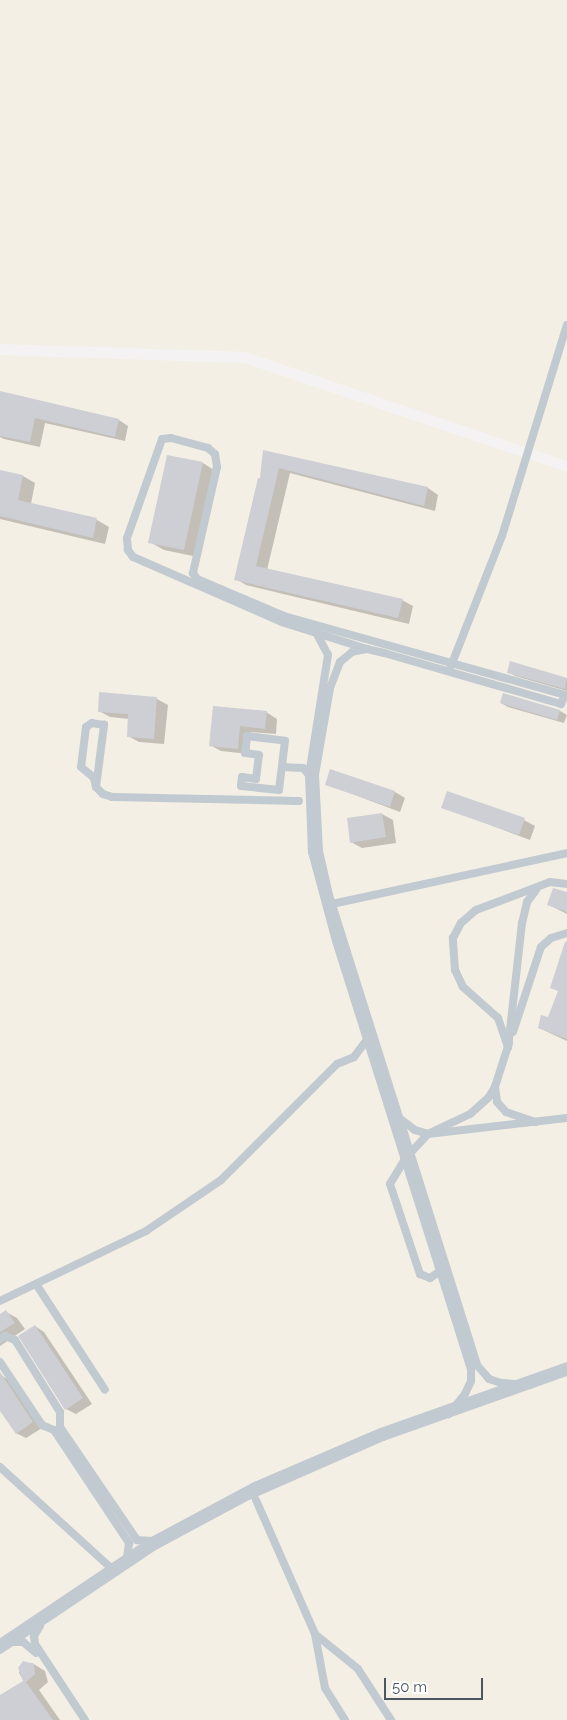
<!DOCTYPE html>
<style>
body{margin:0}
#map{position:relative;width:567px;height:1720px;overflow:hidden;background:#f4f2f3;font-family:Raleway,sans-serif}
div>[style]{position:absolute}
.sand>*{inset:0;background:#f4efe5}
.shadow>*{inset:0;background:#0003}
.building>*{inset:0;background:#cdcfd4}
.service>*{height:8px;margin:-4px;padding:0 4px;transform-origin:4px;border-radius:4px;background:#c1cad0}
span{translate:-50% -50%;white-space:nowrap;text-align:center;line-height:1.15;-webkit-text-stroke:5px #fff;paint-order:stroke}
.scale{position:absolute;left:384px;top:1678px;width:99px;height:22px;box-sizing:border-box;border:2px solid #4b565f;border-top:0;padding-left:6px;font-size:15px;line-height:18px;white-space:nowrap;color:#4b565f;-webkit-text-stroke:4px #fff;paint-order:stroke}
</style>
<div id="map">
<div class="sand">
<div style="clip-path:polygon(0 0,567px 0,567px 461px,246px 352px,0 344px)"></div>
<div style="clip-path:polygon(0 355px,244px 363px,567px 472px,567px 1720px,0 1720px)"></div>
</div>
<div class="shadow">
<div style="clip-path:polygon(0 402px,119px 420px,128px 426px,125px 441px,45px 423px,40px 447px,4px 439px,0 437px)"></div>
<div style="clip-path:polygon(264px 451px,428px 488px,438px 495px,435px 511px,290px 473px,267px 570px,402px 600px,413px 606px,409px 624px,246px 585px,236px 579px,262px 480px)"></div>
<div style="clip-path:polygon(203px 463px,217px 472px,198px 557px,164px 550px,150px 542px)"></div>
<div style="clip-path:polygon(0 471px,23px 476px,35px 483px,31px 504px,97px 520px,109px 527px,105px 544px,0 519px)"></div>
<div style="clip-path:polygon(511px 663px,567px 679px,567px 691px,515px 676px,509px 672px)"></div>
<div style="clip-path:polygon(100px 694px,157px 699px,168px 705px,164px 744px,139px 742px,128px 736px,129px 719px,110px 717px,99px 711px)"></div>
<div style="clip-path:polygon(503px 695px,560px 711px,567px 715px,564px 723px,508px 707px,501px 703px)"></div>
<div style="clip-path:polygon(214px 707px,266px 712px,277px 719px,276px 734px,251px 732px,249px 754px,221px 751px,210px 745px)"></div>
<div style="clip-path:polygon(326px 784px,395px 792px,405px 798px,400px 812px)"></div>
<div style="clip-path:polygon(443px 807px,524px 820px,535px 826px,530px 840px)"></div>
<div style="clip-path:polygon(382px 814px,393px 820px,396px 843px,362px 848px,351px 842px)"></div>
<div style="clip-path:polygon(567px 894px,567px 914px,549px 905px)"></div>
<div style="clip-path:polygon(567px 940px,567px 1041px,539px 1028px,549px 1018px,559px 991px,552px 987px)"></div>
<div style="clip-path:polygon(6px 1312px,17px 1318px,25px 1329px,0 1346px,0 1316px)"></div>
<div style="clip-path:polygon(35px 1326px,44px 1332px,92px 1404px,76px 1414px,66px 1409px)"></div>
<div style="clip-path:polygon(0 1374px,12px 1383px,42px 1428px,26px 1438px,16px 1433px,0 1409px)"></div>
<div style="clip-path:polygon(32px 1663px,45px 1671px,48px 1682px,39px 1690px,60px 1720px,0 1720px,0 1697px,24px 1681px,19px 1673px,21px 1665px)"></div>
</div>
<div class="building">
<div style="clip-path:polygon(0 391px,119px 419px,115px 437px,35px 418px,30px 442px,0 436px)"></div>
<div style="clip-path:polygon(263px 450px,428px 487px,424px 506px,279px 468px,256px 566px,403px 599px,398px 618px,234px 580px,258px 478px,260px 478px)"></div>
<div style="clip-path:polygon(167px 455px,203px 462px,184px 550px,148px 543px)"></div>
<div style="clip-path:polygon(0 470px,23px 475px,18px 500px,97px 518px,93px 538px,0 516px)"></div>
<div style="clip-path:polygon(510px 661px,567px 678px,565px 689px,507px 673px)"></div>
<div style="clip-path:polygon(99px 692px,157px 697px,154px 739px,127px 737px,128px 714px,98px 712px)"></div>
<div style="clip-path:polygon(503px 693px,560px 710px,557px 720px,500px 703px)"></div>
<div style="clip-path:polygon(213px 706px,267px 711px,265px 729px,240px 726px,238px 749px,209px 746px)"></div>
<div style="clip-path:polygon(330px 769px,395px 791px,390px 807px,325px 785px)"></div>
<div style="clip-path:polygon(447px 791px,525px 818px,519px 835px,441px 808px)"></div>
<div style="clip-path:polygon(382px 813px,386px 837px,350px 843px,347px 818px)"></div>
<div style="clip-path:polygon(553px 888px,567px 892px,567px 912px,547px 905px)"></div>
<div style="clip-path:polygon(565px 942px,567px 942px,567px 1039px,538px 1028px,541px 1015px,548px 1017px,558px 991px,550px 988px)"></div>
<div style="clip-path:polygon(6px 1310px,15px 1323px,0 1332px,0 1314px)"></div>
<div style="clip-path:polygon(35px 1325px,83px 1398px,65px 1410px,18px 1336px)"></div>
<div style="clip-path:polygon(0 1372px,33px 1422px,16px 1434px,0 1411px)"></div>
<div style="clip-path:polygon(23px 1661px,34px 1664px,35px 1674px,26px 1682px,53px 1720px,0 1720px,0 1695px,23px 1681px,18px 1668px)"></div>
</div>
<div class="service">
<div style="left:318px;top:636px;width:21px;rotate:62deg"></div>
<div style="left:328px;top:655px;width:121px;rotate:99deg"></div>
<div style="left:309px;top:775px;width:77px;rotate:87.8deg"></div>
<div style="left:312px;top:852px;width:92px;rotate:74.9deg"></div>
<div style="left:336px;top:941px;width:450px;rotate:72.5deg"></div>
<div style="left:471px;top:1370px;width:11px;rotate:90deg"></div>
<div style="left:471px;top:1381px;width:14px;rotate:115deg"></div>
<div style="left:465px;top:1394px;width:26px;rotate:129deg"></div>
<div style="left:367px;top:649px;width:89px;rotate:-162.4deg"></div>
<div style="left:282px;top:622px;width:163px;rotate:-156.4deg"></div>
<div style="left:133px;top:557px;width:9px;rotate:-126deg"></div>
<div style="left:128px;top:550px;width:12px;rotate:-95deg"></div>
<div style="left:127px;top:538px;width:105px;rotate:-70.5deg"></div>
<div style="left:162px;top:439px;width:9px;rotate:-6deg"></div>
<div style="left:171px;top:438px;width:38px;rotate:15deg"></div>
<div style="left:208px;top:448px;width:9px;rotate:41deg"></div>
<div style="left:215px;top:454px;width:13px;rotate:81deg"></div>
<div style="left:217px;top:467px;width:109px;rotate:102.8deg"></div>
<div style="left:193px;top:573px;width:7px;rotate:56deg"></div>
<div style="left:197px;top:579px;width:95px;rotate:23deg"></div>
<div style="left:284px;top:616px;width:292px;rotate:15.7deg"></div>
<div style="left:565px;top:695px;width:10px;rotate:114deg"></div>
<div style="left:561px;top:704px;width:184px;rotate:-163.9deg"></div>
<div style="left:384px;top:653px;width:17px;rotate:-167deg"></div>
<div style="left:367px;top:649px;width:15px;rotate:169deg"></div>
<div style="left:352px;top:652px;width:16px;rotate:140deg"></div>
<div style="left:340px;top:662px;width:28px;rotate:111deg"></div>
<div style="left:330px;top:688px;width:88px;rotate:99.8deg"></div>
<div style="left:315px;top:775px;width:76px;rotate:87deg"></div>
<div style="left:319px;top:851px;width:45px;rotate:77.2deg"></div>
<div style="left:329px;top:895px;width:493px;rotate:72.5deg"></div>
<div style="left:477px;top:1365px;width:18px;rotate:49deg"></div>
<div style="left:489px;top:1379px;width:13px;rotate:18deg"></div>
<div style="left:501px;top:1383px;width:29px;rotate:4deg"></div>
<div style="left:451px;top:666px;width:140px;rotate:-68.6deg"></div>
<div style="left:502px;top:536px;width:221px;rotate:-72.9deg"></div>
<div style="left:247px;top:736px;width:38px;rotate:7deg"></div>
<div style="left:285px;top:741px;width:49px;rotate:97deg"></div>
<div style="left:279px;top:790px;width:38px;rotate:-174deg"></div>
<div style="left:241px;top:786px;width:9px;rotate:-84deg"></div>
<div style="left:242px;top:777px;width:14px;rotate:8deg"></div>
<div style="left:256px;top:779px;width:24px;rotate:-83deg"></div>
<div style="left:259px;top:755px;width:14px;rotate:-172deg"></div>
<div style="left:245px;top:753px;width:17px;rotate:-83deg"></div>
<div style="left:282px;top:767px;width:21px;rotate:3deg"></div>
<div style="left:303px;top:768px;width:9px;rotate:49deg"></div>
<div style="left:96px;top:787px;width:63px;rotate:-82.6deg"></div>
<div style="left:104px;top:725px;width:12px;rotate:-171deg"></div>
<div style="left:92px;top:723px;width:7px;rotate:146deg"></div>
<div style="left:86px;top:727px;width:40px;rotate:97.1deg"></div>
<div style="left:81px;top:767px;width:17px;rotate:40deg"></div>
<div style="left:94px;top:778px;width:9px;rotate:77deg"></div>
<div style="left:96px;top:787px;width:10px;rotate:45deg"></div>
<div style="left:103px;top:794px;width:9px;rotate:18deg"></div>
<div style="left:112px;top:797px;width:187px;rotate:1.2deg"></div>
<div style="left:536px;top:890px;width:15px;rotate:127deg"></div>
<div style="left:527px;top:902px;width:22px;rotate:103deg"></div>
<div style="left:522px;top:923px;width:125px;rotate:96.4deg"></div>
<div style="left:508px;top:1047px;width:31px;rotate:-109deg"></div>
<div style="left:498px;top:1018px;width:47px;rotate:-138.5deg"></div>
<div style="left:463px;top:987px;width:19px;rotate:-115deg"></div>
<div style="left:455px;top:970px;width:32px;rotate:-94deg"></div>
<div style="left:453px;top:938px;width:17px;rotate:-62deg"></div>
<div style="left:461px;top:923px;width:20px;rotate:-41deg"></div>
<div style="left:476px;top:910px;width:79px;rotate:-20.7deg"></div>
<div style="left:550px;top:882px;width:17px;rotate:7deg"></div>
<div style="left:332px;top:904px;width:240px;rotate:-12.2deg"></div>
<div style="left:513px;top:1032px;width:89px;rotate:-71.8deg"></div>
<div style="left:541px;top:947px;width:13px;rotate:-42deg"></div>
<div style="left:551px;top:938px;width:17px;rotate:-17deg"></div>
<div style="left:509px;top:1043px;width:46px;rotate:107.7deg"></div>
<div style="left:495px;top:1087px;width:15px;rotate:82deg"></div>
<div style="left:497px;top:1102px;width:13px;rotate:48deg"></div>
<div style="left:506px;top:1112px;width:31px;rotate:19deg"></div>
<div style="left:495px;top:1087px;width:13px;rotate:122deg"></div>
<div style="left:488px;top:1098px;width:24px;rotate:138deg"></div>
<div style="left:470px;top:1114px;width:47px;rotate:154.5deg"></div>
<div style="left:428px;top:1134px;width:140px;rotate:-6.6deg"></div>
<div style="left:399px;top:1118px;width:20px;rotate:37deg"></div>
<div style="left:415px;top:1130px;width:14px;rotate:17deg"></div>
<div style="left:428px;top:1134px;width:34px;rotate:133deg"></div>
<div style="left:405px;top:1159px;width:29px;rotate:121deg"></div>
<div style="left:390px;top:1184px;width:95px;rotate:71.6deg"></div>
<div style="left:420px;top:1274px;width:11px;rotate:22deg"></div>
<div style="left:430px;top:1278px;width:14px;rotate:-34deg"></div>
<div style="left:36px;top:1284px;width:126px;rotate:56.9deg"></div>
<div style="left:0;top:1301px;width:162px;rotate:-25.6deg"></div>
<div style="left:146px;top:1231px;width:91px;rotate:-34.2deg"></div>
<div style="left:221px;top:1180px;width:164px;rotate:-45deg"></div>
<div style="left:337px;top:1064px;width:18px;rotate:-22deg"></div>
<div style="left:354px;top:1057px;width:21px;rotate:-53deg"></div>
<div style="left:0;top:1339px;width:6px;rotate:-31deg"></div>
<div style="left:5px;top:1336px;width:11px;rotate:22deg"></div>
<div style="left:15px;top:1340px;width:85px;rotate:58deg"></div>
<div style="left:60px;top:1412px;width:15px;rotate:90deg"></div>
<div style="left:60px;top:1427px;width:137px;rotate:55.7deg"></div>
<div style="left:137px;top:1540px;width:15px;rotate:4deg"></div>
<div style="left:0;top:1362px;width:76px;rotate:56.3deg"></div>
<div style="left:42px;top:1425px;width:13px;rotate:23deg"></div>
<div style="left:54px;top:1430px;width:136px;rotate:56.4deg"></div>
<div style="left:129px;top:1543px;width:15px;rotate:98deg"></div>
<div style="left:0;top:1467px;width:151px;rotate:42.3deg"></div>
<div style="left:256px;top:1500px;width:146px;rotate:66.2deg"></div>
<div style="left:315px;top:1634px;width:55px;rotate:79.5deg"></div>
<div style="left:325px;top:1688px;width:38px;rotate:58deg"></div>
<div style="left:40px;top:1626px;width:12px;rotate:121deg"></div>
<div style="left:34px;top:1636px;width:8px;rotate:83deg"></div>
<div style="left:35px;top:1644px;width:91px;rotate:56.7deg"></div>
<div style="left:315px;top:1634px;width:55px;rotate:39.1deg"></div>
<div style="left:358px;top:1669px;width:61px;rotate:57.1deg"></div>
<div style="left:14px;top:1642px;width:9px"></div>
<div style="left:23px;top:1642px;width:17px;rotate:40deg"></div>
<div style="left:0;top:1643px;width:183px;rotate:-33.9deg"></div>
<div style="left:152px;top:1541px;width:117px;rotate:-28.1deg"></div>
<div style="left:255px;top:1486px;width:137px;rotate:-23.2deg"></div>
<div style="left:381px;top:1432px;width:197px;rotate:-19.5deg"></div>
<div style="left:0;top:1650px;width:187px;rotate:-33.9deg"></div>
<div style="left:155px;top:1546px;width:101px;rotate:-28.3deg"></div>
<div style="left:244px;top:1498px;width:152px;rotate:-23.7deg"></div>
<div style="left:383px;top:1437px;width:195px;rotate:-19.5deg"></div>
</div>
<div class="scale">50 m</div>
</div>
